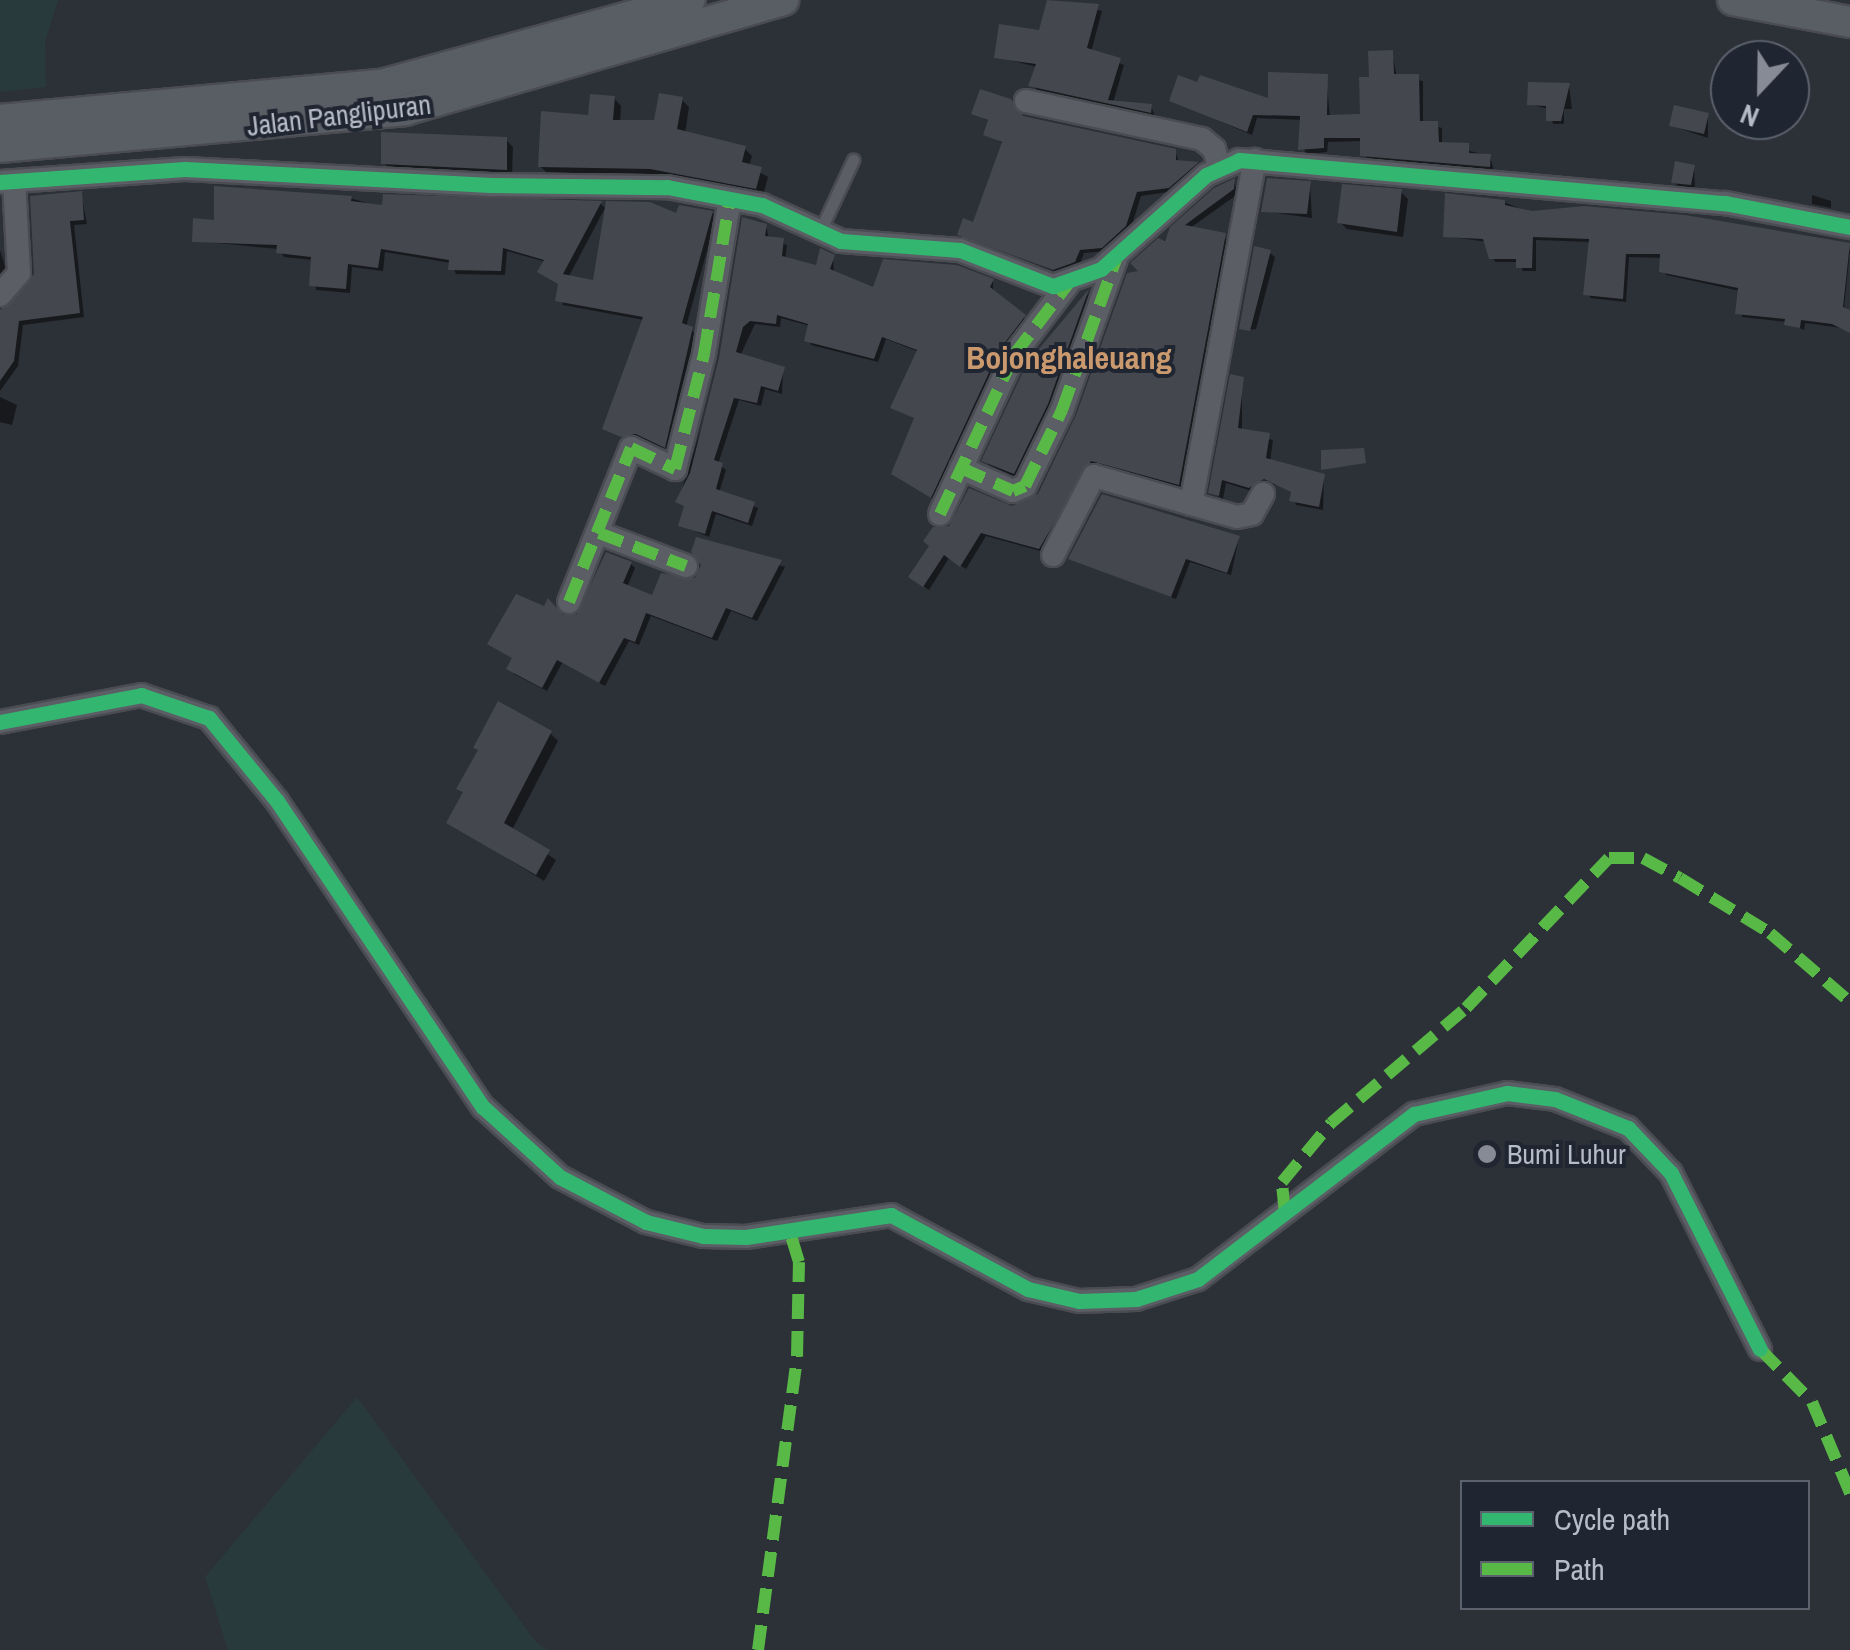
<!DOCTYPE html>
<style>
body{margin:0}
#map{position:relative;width:1850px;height:1650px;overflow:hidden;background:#2c3037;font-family:"Archivo Narrow",sans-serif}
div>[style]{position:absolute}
.green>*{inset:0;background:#293a3d}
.shadow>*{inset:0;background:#0007}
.building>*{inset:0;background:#44474e}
.roads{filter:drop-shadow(2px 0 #4a4c52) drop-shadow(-2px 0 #4a4c52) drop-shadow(0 2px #4a4c52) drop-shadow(0 -2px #4a4c52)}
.lane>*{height:11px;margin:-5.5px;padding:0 5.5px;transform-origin:5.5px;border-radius:5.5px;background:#5b5e65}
.street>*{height:22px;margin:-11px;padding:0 11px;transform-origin:11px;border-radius:11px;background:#5b5e65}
.secondary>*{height:30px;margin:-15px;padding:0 15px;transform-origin:15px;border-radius:15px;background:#595d64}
.quiet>*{height:12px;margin-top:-6px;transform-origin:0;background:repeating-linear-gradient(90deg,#58b947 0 25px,transparent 0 37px)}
.cycleway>*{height:15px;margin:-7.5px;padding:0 7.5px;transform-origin:7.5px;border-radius:7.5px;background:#33b770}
.dots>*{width:28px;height:28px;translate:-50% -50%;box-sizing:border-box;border:5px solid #1f2631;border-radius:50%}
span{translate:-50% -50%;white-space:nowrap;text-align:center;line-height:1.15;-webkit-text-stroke:8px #1f2631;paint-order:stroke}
.street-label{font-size:28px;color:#b6bcc7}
.poi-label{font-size:28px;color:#b6bcc7}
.left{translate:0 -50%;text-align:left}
.quarter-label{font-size:32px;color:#cb996e;font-weight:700}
.legend{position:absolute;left:1460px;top:1480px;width:350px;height:130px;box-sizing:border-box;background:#1f2631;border:2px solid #5b626d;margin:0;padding:12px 18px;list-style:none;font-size:30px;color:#b6bcc7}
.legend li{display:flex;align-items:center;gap:20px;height:50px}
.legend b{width:50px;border:2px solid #5b626d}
.north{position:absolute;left:1710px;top:40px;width:100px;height:100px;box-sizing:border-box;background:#1f2631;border:2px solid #5b626d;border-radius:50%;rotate:202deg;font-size:28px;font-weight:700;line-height:40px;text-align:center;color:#b6bcc7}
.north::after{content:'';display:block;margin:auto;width:35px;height:45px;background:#868b95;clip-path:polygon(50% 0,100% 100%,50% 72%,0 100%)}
</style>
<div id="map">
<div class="green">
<div style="clip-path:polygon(0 0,58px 0,45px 42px,46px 87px,0 92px)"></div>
<div style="clip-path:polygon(357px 1397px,535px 1641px,547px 1650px,228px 1650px,205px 1577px)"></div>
</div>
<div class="shadow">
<div style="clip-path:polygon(1050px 0,1102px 11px,1091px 52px,1124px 65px,1113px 103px,1151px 106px,1155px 116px,1036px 90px,1037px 67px,997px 57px,1041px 33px)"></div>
<div style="clip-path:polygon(1392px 53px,1397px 77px,1423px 81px,1423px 123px,1442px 128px,1442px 144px,1490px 156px,1494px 171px,1367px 159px,1363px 141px,1328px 142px,1327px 152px,1305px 154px,1302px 120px,1257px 118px,1252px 135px,1172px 101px,1270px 101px,1326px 76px,1330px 117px,1363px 116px,1372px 79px)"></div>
<div style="clip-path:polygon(1569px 86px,1572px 109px,1564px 109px,1564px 124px,1553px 124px,1549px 109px,1529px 104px)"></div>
<div style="clip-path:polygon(614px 98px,621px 106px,620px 123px,656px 123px,682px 100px,689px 107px,685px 134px,744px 148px,752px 156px,749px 166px,768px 177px,763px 195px,660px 175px,548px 174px,540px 166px)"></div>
<div style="clip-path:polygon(974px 113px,1175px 151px,1179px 162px,1201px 163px,1174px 191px,1141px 196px,1130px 231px,1107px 251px,1084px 253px,1079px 266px,1059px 273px,960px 234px,975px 225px,1004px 144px,986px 134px,990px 122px)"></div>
<div style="clip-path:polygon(1708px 115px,1708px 138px,1672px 126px)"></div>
<div style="clip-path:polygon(506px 140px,513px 147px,512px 176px,391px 170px,384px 163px)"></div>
<div style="clip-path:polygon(1694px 167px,1695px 189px,1679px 187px,1674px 182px)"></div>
<div style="clip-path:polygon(1234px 181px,1238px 194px,1190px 228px,1230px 240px,1183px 488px,1095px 465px,1044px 552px,986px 536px,966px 569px,949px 558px,929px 590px,916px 581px,951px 528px,1040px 496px,1143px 272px,1172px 229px)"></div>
<div style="clip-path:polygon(1310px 184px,1312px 218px,1263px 211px)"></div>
<div style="clip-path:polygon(1401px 192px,1408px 199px,1403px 237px,1347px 229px,1340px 222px)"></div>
<div style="clip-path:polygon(81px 194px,87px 224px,74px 225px,84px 317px,23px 325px,18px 366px,0 391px,0 311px,36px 274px)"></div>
<div style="clip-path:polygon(1812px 195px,1831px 201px,1831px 208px,1812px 204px)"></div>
<div style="clip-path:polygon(385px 197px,601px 204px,605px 208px,568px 278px,595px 283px,678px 216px,712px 213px,716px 218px,686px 327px,697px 334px,670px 450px,605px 429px,644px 320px,563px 305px,561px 286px,546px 262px,507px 251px,505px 275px,456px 274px,451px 263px,385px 252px,383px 271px,352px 267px,350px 293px,316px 290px,313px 260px,284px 257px,279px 249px,194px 241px,217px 222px,350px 198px,384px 208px)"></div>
<div style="clip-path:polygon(1504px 202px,1531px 213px,1685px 217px,1850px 250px,1842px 328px,1805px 323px,1804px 330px,1787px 322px,1742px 317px,1740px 291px,1666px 275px,1663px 258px,1629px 257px,1626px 302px,1590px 298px,1591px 242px,1536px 240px,1536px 271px,1523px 271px,1519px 262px,1495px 262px,1487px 242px,1446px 236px)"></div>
<div style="clip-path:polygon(766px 226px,769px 239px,787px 245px,785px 260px,818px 268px,833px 257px,834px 274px,875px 290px,993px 281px,993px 293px,1028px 321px,935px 500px,898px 478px,916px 419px,893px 407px,919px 352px,886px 339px,878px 362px,811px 345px,810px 326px,781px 318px,780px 327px,755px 324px,740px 356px,783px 369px,782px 394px,765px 389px,761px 406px,739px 400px,718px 464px,726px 470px,719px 493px,758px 508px,752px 526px,716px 514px,709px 537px,680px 525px,686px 507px,678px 501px)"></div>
<div style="clip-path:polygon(0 250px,7px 273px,0 283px)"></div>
<div style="clip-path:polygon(1270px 253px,1275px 257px,1256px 329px,1244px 330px)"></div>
<div style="clip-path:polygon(1089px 293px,1052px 409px,1018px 478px,989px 465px,984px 460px,1029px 364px)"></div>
<div style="clip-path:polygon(1242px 379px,1242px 431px,1273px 440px,1270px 462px,1324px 476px,1323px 510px,1296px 505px,1293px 493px,1276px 484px,1255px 492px,1226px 483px,1223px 499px,1211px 492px)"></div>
<div style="clip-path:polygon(0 397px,17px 405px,12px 425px,0 422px)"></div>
<div style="clip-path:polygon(1239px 538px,1231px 575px,1190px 562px,1176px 599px,1071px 558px)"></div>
<div style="clip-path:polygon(697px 540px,785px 567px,757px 621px,731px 611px,717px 641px,651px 616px,639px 645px,629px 641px,605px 686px,562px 663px,547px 691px,514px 674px,515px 659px,490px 644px,579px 617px,631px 564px,635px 568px,627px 587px,654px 598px,698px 579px,703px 562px)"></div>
<div style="clip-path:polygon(550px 733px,558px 741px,512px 830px,556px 860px,544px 881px,449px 822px,465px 794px)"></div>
</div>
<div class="building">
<div style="clip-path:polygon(1047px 0,1099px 4px,1087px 48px,1121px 58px,1108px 100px,1152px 104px,1151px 113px,1028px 86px,1036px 64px,994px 58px,999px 24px,1039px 30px)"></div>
<div style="clip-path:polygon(1393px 50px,1394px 74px,1419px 74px,1420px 121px,1438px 121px,1439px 142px,1469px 143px,1469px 153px,1491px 154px,1490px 167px,1360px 156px,1360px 138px,1324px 138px,1324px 148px,1298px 150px,1300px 116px,1253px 115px,1247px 132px,1169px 101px,1178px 75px,1197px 82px,1200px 75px,1268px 98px,1268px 72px,1328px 74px,1327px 115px,1360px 114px,1359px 77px,1369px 77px,1368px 51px)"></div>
<div style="clip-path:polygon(1528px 82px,1570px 83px,1561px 121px,1546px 121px,1546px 106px,1527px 105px)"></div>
<div style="clip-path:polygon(980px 89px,1011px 99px,1023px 116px,1176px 149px,1176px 160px,1199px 162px,1169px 188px,1137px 192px,1126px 226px,1102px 248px,1080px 250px,1075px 262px,1053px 270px,957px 235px,963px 218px,973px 222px,1002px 142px,983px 135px,988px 120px,971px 114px)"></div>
<div style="clip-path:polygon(659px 93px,683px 97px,677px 129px,746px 146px,742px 162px,762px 167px,756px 189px,650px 169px,538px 167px,541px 111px,588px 115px,590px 94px,615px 96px,613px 120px,654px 120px)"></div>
<div style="clip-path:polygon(1674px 105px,1709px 113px,1704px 134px,1669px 126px)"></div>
<div style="clip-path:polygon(381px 132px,507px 137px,507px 170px,381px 164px)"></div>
<div style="clip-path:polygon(1675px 161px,1695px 165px,1691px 185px,1671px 183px)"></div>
<div style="clip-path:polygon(1235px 178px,1234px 189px,1185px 225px,1226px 233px,1179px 485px,1091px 461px,1039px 549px,981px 533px,960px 567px,944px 555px,923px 587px,908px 577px,929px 546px,923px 541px,933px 527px,949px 526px,969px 488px,1012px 506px,1038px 494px,1076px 415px,1127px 273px,1138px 271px,1130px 263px,1158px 238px,1165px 241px,1170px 227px,1214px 188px)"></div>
<div style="clip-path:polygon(1267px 178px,1311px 181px,1307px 214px,1261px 212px)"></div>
<div style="clip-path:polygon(1342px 184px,1402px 189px,1397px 232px,1337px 223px)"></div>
<div style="clip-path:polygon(214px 186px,352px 196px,351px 201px,382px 205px,383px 194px,602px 201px,563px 274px,593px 280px,606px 201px,650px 202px,676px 213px,679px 205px,713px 211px,682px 323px,693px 327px,665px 448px,636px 434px,621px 437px,602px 429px,643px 317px,555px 301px,558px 284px,537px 272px,544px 260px,503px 248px,501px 271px,448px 270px,449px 260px,381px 249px,378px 268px,348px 264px,346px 289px,309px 286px,311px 257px,276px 253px,277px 245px,192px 242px,193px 218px,214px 220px)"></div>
<div style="clip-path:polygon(82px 191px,84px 220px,70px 221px,80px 313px,19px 321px,14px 361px,0 381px,0 310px,34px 274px,30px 196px)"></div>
<div style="clip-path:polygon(1445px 193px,1505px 200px,1505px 205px,1532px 211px,1584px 206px,1685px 215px,1850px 243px,1843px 307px,1850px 310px,1850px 333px,1832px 324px,1801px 320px,1800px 328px,1784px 325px,1785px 319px,1735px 314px,1738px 288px,1659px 272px,1660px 254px,1626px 254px,1623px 299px,1583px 295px,1589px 239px,1533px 237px,1532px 268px,1516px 268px,1516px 259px,1489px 259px,1483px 239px,1443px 237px)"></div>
<div style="clip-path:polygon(742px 217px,767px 224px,765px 236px,784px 238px,782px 256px,816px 265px,820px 248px,835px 255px,830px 269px,873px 287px,883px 259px,957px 265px,994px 279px,990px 287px,1026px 315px,1000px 349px,931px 498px,891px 474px,914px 418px,890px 408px,917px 350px,882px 337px,874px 359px,804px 341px,808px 324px,777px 315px,776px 324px,750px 321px,743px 327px,736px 352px,785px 367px,778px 391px,761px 386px,757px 403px,734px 398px,714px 460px,723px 463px,716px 489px,755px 502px,748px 523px,712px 511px,705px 534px,678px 526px,684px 506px,675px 502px,690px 473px,719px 358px)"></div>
<div style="clip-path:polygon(1254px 246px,1271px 250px,1250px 331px,1239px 329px)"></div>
<div style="clip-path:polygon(1089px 289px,1048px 404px,1014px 474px,981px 461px,1027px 363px)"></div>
<div style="clip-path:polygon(1230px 374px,1244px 377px,1238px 428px,1270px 433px,1266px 458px,1325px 474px,1319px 507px,1289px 501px,1291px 492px,1264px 479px,1249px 488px,1222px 480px,1219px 496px,1208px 493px)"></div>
<div style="clip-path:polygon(1364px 448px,1366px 463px,1321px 470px,1321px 450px)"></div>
<div style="clip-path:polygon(1102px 494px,1240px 536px,1227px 573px,1186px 559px,1171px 597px,1068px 559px)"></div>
<div style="clip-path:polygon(696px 537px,782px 560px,752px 618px,726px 608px,712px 638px,646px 613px,635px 642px,624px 638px,599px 683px,557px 660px,542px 688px,506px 669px,512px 658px,487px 644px,516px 594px,544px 606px,548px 598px,563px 615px,577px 614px,606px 552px,632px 562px,623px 583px,652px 595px,661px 573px,695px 578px,701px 565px,691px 552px)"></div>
<div style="clip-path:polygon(498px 701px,552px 731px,504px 823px,550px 850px,536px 875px,446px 823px,463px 792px,456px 789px,478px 750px,473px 748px)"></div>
</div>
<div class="roads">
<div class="lane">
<div style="left:819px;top:233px;width:81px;rotate:-65deg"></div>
</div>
<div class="street">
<div style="left:1026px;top:101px;width:180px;rotate:12.2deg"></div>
<div style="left:1202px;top:139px;width:16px;rotate:40deg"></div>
<div style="left:1214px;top:149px;width:18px;rotate:74deg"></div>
<div style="left:0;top:182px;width:185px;rotate:-4deg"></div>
<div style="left:185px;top:169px;width:306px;rotate:3deg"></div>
<div style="left:491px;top:185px;width:176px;rotate:0.7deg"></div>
<div style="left:667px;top:187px;width:97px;rotate:10.7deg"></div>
<div style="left:762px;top:205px;width:87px;rotate:24.5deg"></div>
<div style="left:841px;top:241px;width:119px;rotate:4.3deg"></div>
<div style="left:960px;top:250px;width:100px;rotate:21.2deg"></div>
<div style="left:1053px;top:286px;width:51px;rotate:-19.5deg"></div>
<div style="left:1101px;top:269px;width:141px;rotate:-41.8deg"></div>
<div style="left:1206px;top:175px;width:36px;rotate:-24deg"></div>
<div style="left:1239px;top:160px;width:488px;rotate:5.1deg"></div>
<div style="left:1725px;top:203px;width:127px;rotate:10.9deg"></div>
<div style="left:0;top:295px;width:29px;rotate:-49deg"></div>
<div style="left:19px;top:273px;width:92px;rotate:-93.1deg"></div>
<div style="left:961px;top:468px;width:57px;rotate:23.9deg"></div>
<div style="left:1013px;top:491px;width:13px;rotate:-23deg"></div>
<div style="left:1025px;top:486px;width:85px;rotate:-64deg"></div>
<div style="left:1062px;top:410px;width:160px;rotate:-70.3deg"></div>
<div style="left:1191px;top:504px;width:350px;rotate:-79.5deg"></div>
<div style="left:940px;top:514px;width:175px;rotate:-65deg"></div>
<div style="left:1014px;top:355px;width:89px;rotate:-52.7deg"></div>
<div style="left:599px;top:533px;width:93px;rotate:20.8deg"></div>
<div style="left:1053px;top:555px;width:89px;rotate:-62.6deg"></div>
<div style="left:1094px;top:476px;width:149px;rotate:16deg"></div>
<div style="left:1237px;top:517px;width:15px;rotate:-11deg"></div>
<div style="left:1252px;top:514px;width:23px;rotate:-61deg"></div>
<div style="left:569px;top:602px;width:166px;rotate:-68.1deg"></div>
<div style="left:631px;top:448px;width:49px;rotate:25.5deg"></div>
<div style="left:675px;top:469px;width:119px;rotate:-75.8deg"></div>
<div style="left:704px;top:354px;width:157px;rotate:-80.5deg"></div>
<div style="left:0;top:722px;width:144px;rotate:-10.8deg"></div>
<div style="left:141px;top:695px;width:72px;rotate:18.7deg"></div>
<div style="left:209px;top:718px;width:107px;rotate:50.7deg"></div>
<div style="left:277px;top:801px;width:369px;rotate:56.1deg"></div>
<div style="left:483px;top:1107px;width:104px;rotate:42.3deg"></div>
<div style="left:560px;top:1177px;width:97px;rotate:27.6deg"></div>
<div style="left:646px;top:1222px;width:59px;rotate:13.8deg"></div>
<div style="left:703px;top:1236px;width:43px;rotate:1.3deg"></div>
<div style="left:746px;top:1237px;width:147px;rotate:-8.6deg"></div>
<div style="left:891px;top:1215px;width:156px;rotate:28.4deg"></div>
<div style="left:1028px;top:1289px;width:52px;rotate:13.2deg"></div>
<div style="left:1079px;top:1301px;width:57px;rotate:-2deg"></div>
<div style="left:1136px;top:1299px;width:65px;rotate:-17.9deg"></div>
<div style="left:1198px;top:1279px;width:272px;rotate:-37.4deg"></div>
<div style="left:1414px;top:1114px;width:95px;rotate:-12.7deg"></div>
<div style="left:1507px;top:1093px;width:48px;rotate:7.1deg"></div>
<div style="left:1555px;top:1099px;width:79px;rotate:21.7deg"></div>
<div style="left:1628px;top:1128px;width:62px;rotate:46.3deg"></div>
<div style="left:1671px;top:1173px;width:197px;rotate:63.2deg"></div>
</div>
<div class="secondary">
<div style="left:1733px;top:0;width:119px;rotate:10.6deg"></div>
<div style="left:0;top:120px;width:387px;rotate:-5.3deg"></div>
<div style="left:385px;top:84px;width:316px;rotate:-15.4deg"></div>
<div style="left:0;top:147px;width:407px;rotate:-5.2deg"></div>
<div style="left:405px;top:110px;width:394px;rotate:-16.2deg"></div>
</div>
</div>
<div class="quiet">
<div style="left:961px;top:468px;width:57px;rotate:23.9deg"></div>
<div style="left:1013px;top:491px;width:13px;rotate:-23deg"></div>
<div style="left:1025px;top:486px;width:85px;rotate:-64deg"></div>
<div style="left:1062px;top:410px;width:160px;rotate:-70.3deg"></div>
<div style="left:940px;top:514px;width:175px;rotate:-65deg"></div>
<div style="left:1014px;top:355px;width:89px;rotate:-52.7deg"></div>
<div style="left:599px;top:533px;width:93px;rotate:20.8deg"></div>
<div style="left:569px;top:602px;width:166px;rotate:-68.1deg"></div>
<div style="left:631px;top:448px;width:49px;rotate:25.5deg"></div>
<div style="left:675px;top:469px;width:119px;rotate:-75.8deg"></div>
<div style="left:704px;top:354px;width:157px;rotate:-80.5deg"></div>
<div style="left:1285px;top:1213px;width:31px;rotate:-96deg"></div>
<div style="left:1282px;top:1182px;width:77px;rotate:-50.3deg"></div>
<div style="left:1331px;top:1123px;width:177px;rotate:-40.4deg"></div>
<div style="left:1466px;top:1008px;width:207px;rotate:-46.4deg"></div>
<div style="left:1609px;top:858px;width:34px"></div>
<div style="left:1643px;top:858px;width:42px;rotate:28.4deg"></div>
<div style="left:1680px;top:878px;width:105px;rotate:31.4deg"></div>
<div style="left:1770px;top:933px;width:106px;rotate:40.8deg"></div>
<div style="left:1760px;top:1349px;width:74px;rotate:45.5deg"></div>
<div style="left:1812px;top:1402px;width:99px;rotate:67.3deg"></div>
<div style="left:758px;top:1650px;width:297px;rotate:-82.4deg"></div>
<div style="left:797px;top:1356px;width:94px;rotate:-88.8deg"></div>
<div style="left:799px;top:1262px;width:34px;rotate:-107deg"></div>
</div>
<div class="cycleway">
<div style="left:0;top:182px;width:185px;rotate:-4deg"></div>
<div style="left:185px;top:169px;width:306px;rotate:3deg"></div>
<div style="left:491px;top:185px;width:176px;rotate:0.7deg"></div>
<div style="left:667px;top:187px;width:97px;rotate:10.7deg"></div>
<div style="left:762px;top:205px;width:87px;rotate:24.5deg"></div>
<div style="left:841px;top:241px;width:119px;rotate:4.3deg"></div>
<div style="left:960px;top:250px;width:100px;rotate:21.2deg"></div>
<div style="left:1053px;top:286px;width:51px;rotate:-19.5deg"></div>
<div style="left:1101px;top:269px;width:141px;rotate:-41.8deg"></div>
<div style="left:1206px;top:175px;width:36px;rotate:-24deg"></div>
<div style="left:1239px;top:160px;width:488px;rotate:5.1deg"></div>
<div style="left:1725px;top:203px;width:127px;rotate:10.9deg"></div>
<div style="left:0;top:722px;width:144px;rotate:-10.8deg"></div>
<div style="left:141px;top:695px;width:72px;rotate:18.7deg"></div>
<div style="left:209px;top:718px;width:107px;rotate:50.7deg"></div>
<div style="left:277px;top:801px;width:369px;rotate:56.1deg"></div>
<div style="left:483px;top:1107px;width:104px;rotate:42.3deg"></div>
<div style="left:560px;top:1177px;width:97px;rotate:27.6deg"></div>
<div style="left:646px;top:1222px;width:59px;rotate:13.8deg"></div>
<div style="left:703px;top:1236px;width:43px;rotate:1.3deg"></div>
<div style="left:746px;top:1237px;width:147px;rotate:-8.6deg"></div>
<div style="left:891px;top:1215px;width:156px;rotate:28.4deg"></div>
<div style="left:1028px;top:1289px;width:52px;rotate:13.2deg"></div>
<div style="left:1079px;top:1301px;width:57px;rotate:-2deg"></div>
<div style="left:1136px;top:1299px;width:65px;rotate:-17.9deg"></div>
<div style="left:1198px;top:1279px;width:272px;rotate:-37.4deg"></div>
<div style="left:1414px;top:1114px;width:95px;rotate:-12.7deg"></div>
<div style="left:1507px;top:1093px;width:48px;rotate:7.1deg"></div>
<div style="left:1555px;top:1099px;width:79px;rotate:21.7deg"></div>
<div style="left:1628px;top:1128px;width:62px;rotate:46.3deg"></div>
<div style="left:1671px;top:1173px;width:197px;rotate:63.2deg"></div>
</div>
<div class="dots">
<div style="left:1487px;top:1154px;background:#868b95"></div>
</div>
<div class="street-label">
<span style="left:339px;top:115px;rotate:-7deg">Jalan Panglipuran</span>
</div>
<div class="poi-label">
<span class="left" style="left:1507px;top:1154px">Bumi Luhur</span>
</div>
<div class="quarter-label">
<span style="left:1069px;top:358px">Bojonghaleuang</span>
</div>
<ul class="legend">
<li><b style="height:12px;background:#33b770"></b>Cycle path</li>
<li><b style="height:12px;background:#58b947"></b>Path</li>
</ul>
<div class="north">N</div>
</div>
